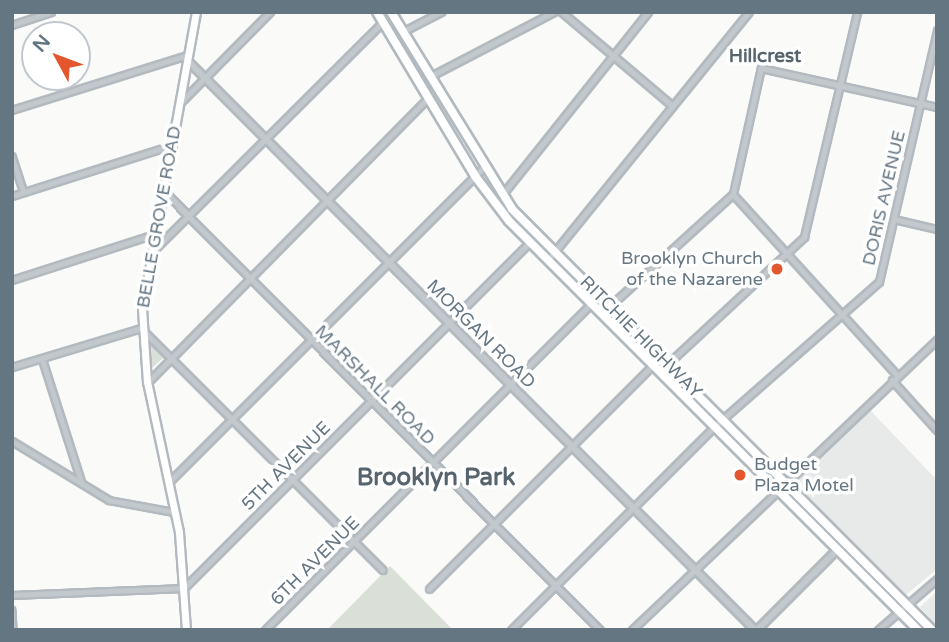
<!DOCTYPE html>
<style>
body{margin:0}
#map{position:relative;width:949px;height:642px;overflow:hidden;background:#fafaf8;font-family:"Varela Round",sans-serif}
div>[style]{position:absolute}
.built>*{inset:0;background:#e8e9e9}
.green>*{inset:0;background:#dadfd7}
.roads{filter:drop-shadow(2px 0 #b3babf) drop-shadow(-2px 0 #b3babf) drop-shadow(0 2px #b3babf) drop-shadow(0 -2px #b3babf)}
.minor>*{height:4.5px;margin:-2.25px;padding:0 2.25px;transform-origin:2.25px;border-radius:2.25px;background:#c3c8cc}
.tertiary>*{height:6px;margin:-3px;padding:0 3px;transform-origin:3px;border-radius:3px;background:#c3c8cc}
.secondary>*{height:7px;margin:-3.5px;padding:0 3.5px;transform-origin:3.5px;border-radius:3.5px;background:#fff}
.primary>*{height:8px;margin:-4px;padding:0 4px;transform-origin:4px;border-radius:4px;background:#fff}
.dots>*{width:19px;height:19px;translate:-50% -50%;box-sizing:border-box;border:4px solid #fff;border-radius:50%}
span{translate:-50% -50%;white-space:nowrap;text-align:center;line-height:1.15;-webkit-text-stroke:7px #fff;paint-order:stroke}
.street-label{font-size:18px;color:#657683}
.poi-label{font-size:18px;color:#657683}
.right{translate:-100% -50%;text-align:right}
.left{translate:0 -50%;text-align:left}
.neighbourhood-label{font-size:19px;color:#57646e;font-weight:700}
.district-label{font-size:24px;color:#57646e;font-weight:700}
.frame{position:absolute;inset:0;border:14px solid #657683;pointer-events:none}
.north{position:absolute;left:21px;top:21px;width:70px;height:70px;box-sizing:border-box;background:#fff;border:2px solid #c1c8cd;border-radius:50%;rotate:311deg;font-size:19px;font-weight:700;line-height:28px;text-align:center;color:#657683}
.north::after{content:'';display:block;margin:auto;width:24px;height:32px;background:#e4572e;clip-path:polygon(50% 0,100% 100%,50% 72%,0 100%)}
</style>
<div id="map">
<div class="built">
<div style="clip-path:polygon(868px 408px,937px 480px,937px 569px,906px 595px,790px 478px)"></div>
<div style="clip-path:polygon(937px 591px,937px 626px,920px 607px)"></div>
</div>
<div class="green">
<div style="clip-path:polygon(147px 341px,163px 358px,150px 370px)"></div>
<div style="clip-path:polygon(390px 566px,453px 630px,327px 630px)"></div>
</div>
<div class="roads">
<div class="minor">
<div style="left:562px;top:12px;width:145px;rotate:40.3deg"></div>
<div style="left:12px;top:25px;width:41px;rotate:-18.4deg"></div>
<div style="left:404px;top:31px;width:42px;rotate:-27.2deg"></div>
<div style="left:431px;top:76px;width:139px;rotate:-27.5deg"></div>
<div style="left:180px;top:103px;width:128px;rotate:-45.3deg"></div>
<div style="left:12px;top:110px;width:183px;rotate:-17.4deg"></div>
<div style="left:12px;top:156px;width:38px;rotate:72deg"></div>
<div style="left:165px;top:192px;width:617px;rotate:45.2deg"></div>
<div style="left:733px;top:194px;width:244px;rotate:47.8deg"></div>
<div style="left:502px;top:195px;width:234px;rotate:-51.4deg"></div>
<div style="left:12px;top:196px;width:166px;rotate:-17.6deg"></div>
<div style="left:894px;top:219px;width:44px;rotate:13.1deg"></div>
<div style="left:154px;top:250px;width:323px;rotate:-44.9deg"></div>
<div style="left:548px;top:260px;width:319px;rotate:-51deg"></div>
<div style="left:12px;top:280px;width:147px;rotate:-17.8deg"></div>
<div style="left:610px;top:306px;width:166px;rotate:-42.3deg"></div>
<div style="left:733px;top:194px;width:129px;rotate:-77.5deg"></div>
<div style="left:761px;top:68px;width:180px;rotate:12.5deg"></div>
<div style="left:42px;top:358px;width:131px;rotate:72.3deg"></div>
<div style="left:12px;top:367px;width:135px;rotate:-16.8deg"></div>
<div style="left:141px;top:328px;width:342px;rotate:45deg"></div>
<div style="left:660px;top:371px;width:197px;rotate:-42.9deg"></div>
<div style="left:804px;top:237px;width:231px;rotate:-76.7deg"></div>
<div style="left:892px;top:380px;width:67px;rotate:48deg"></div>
<div style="left:148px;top:382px;width:400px;rotate:-45.4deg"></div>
<div style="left:12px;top:441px;width:114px;rotate:31.3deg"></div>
<div style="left:109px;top:500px;width:66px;rotate:10.5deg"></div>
<div style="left:169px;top:482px;width:444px;rotate:-45deg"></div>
<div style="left:429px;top:589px;width:327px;rotate:-45deg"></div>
<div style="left:12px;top:595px;width:172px;rotate:-2.3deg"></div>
<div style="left:184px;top:588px;width:488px;rotate:-45deg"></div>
<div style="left:12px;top:610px;width:20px;rotate:87deg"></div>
<div style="left:265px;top:630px;width:461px;rotate:-45deg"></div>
<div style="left:511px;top:630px;width:288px;rotate:-45deg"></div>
<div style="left:715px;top:426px;width:218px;rotate:-41.3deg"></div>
<div style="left:879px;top:282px;width:258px;rotate:-77deg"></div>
<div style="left:632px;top:630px;width:421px;rotate:-43.6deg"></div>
<div style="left:878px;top:630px;width:78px;rotate:-40.8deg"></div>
</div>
<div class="tertiary">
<div style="left:186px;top:59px;width:806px;rotate:45.1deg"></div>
<div style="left:757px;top:630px;width:115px;rotate:-45deg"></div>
</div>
<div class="secondary">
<div style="left:186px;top:630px;width:98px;rotate:-94.1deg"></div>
<div style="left:179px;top:532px;width:153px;rotate:-102deg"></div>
<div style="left:147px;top:382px;width:73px;rotate:-93.9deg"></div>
<div style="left:142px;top:309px;width:302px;rotate:-79.7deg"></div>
</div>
<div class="primary">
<div style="left:377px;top:12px;width:191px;rotate:59.1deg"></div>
<div style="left:475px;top:176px;width:56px;rotate:52.9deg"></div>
<div style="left:509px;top:221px;width:578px;rotate:45deg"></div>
<div style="left:391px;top:12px;width:231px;rotate:58.4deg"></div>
<div style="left:512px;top:209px;width:595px;rotate:45.07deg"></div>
</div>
</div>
<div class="dots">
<div style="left:777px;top:269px;background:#e4572e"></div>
<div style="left:740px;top:475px;background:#e4572e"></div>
</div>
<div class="street-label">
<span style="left:884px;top:198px;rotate:-77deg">DORIS AVENUE</span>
<span style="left:159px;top:217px;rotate:-80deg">BELLE GROVE ROAD</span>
<span style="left:481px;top:334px;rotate:45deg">MORGAN ROAD</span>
<span style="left:641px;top:337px;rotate:45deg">RITCHIE HIGHWAY</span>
<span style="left:375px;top:385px;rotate:45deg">MARSHALL ROAD</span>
<span style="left:286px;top:466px;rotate:-45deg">5TH AVENUE</span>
<span style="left:315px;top:561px;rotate:-45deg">6TH AVENUE</span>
</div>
<div class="poi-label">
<span class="right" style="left:763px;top:269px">Brooklyn Church<br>of the Nazarene</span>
<span class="left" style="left:754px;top:475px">Budget<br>Plaza Motel</span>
</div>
<div class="neighbourhood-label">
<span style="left:765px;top:57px">Hillcrest</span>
</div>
<div class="district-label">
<span style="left:436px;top:478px">Brooklyn Park</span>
</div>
<div class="frame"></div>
<div class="north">N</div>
</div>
